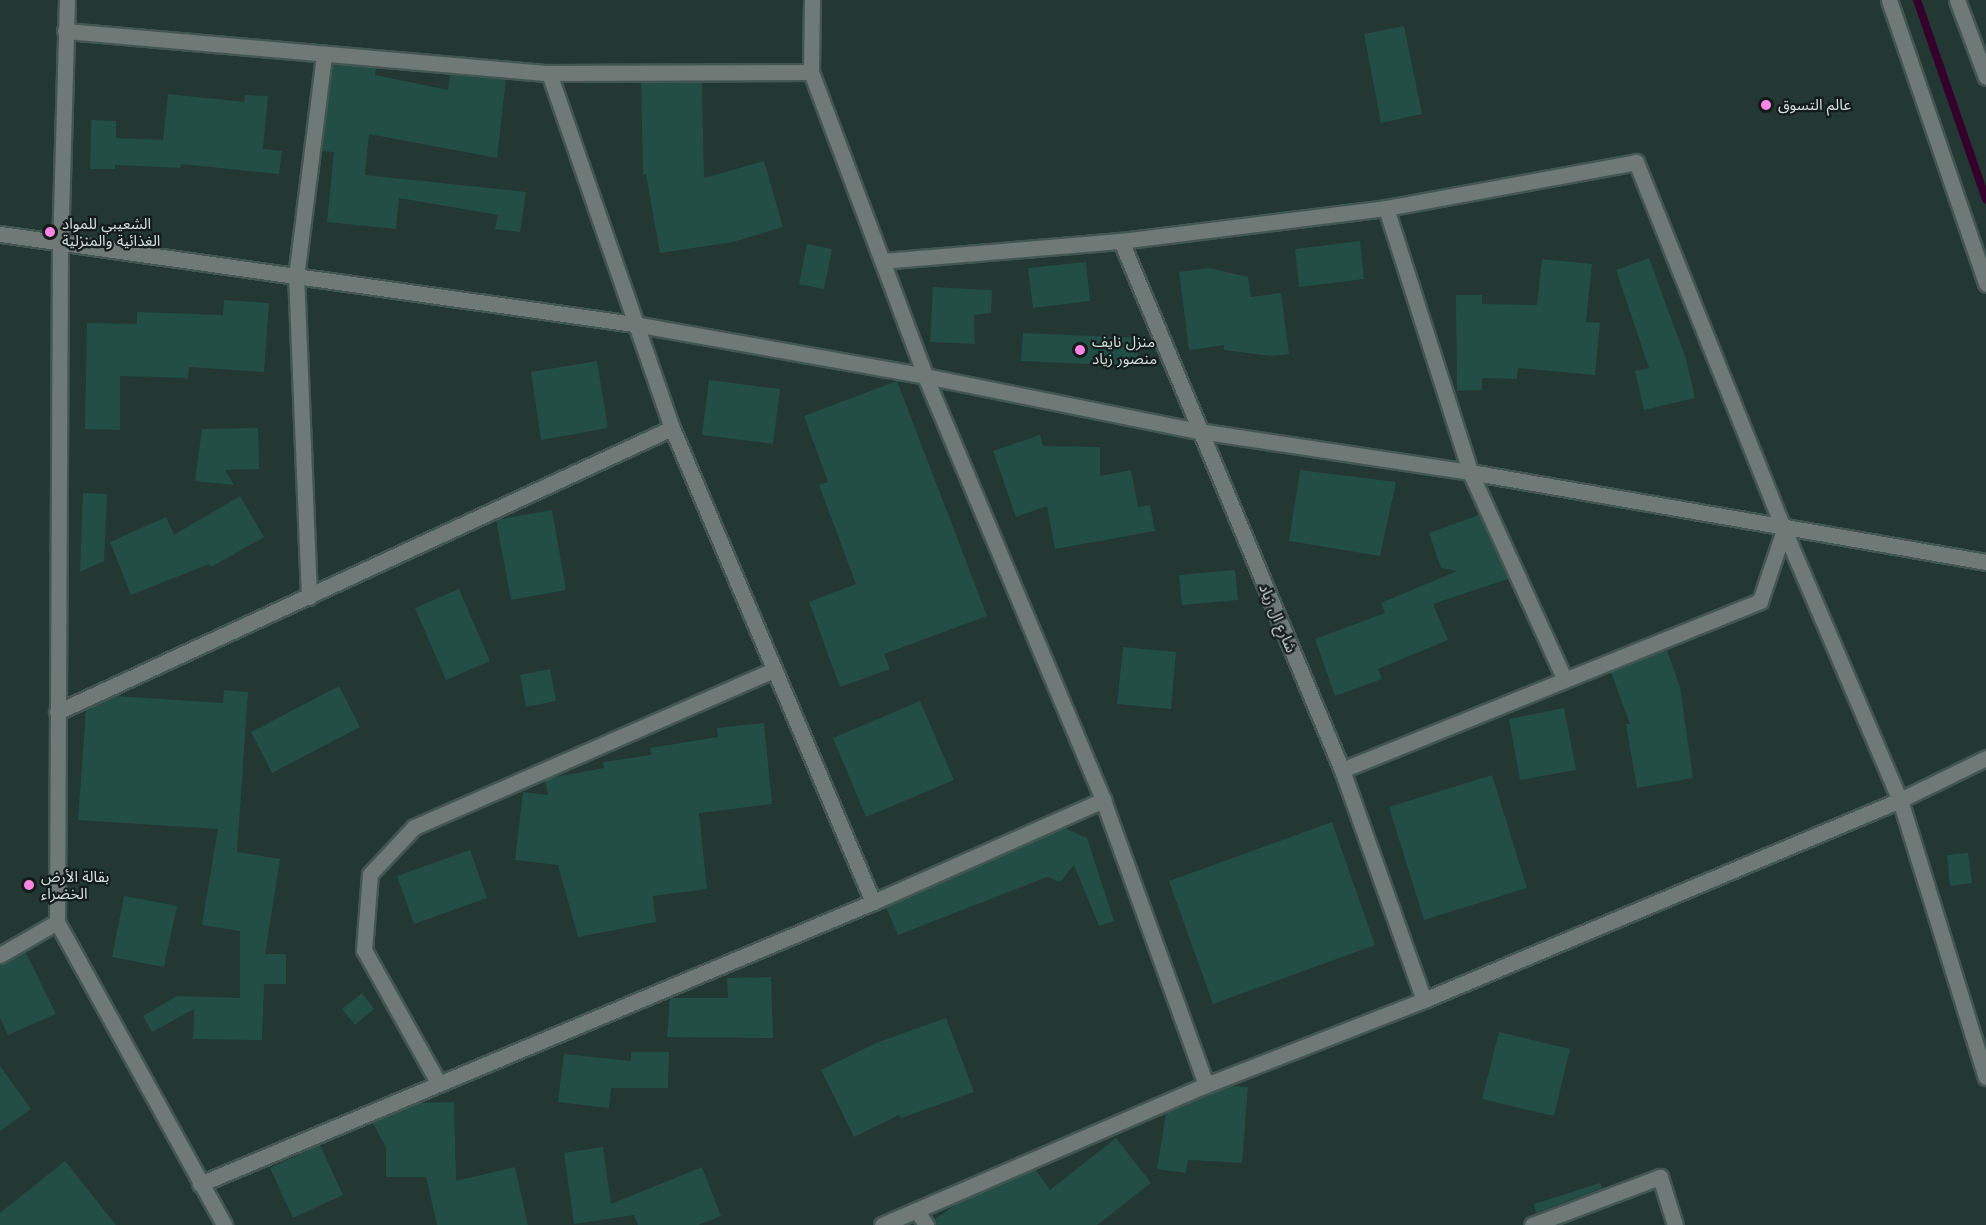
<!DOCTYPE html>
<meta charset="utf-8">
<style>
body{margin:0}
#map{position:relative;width:1986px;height:1225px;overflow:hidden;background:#233733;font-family:"Libre Baskerville","Noto Sans Arabic",serif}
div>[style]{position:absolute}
.stream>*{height:8px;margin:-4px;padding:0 4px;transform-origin:4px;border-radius:4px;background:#34002b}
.building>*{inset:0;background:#224e46}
.roads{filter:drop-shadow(2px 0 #435652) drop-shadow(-2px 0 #435652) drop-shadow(0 2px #435652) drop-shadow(0 -2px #435652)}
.minor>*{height:15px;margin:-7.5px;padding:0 7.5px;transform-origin:7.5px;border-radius:7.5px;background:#6f7976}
.dots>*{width:16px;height:16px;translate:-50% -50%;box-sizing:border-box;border:3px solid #131c1a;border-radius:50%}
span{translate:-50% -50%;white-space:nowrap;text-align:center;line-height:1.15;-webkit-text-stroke:4.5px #131c1a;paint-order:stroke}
.poi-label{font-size:15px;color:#d4e1de}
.left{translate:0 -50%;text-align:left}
.street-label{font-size:15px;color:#d4e1de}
</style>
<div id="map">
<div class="stream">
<div style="left:1917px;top:0;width:211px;rotate:70.9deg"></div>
</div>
<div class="building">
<div style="clip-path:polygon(1404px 26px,1422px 114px,1381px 123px,1364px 34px)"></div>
<div style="clip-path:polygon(333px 64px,376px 68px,375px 75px,448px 90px,450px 74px,506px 79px,497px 158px,369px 134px,365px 175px,526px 192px,520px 232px,495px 229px,498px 215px,399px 198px,396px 229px,327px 222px,334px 152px,322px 151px)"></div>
<div style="clip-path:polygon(641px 82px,702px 82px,704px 178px,764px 161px,783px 227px,733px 242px,660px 253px,646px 174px,643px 174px)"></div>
<div style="clip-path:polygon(168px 94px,244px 102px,245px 95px,268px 96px,263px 149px,282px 151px,279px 174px,181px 164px,180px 168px,115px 165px,115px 169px,90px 169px,91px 120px,116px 121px,116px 138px,163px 140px)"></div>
<div style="clip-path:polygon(1360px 241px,1364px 279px,1299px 287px,1295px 249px)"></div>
<div style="clip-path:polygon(807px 244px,832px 249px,824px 289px,799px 284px)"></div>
<div style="clip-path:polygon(1649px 258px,1686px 359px,1695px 398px,1644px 410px,1635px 371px,1649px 368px,1616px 270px)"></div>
<div style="clip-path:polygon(1542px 259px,1592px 264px,1586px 322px,1600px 323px,1595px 375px,1518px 368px,1517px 379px,1482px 378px,1482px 390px,1457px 391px,1456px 295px,1482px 295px,1482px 304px,1537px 305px)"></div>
<div style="clip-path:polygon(1086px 262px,1090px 301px,1033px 308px,1028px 268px)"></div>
<div style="clip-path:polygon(1209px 268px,1248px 277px,1251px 297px,1281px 293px,1289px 354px,1272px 356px,1224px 350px,1224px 345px,1189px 350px,1179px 272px)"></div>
<div style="clip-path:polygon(933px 287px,992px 290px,991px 313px,974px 315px,975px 344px,930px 342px)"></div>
<div style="clip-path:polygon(224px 300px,269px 303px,264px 372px,189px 367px,188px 378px,120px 376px,120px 430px,85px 429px,87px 323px,137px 324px,137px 312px,223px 315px)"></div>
<div style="clip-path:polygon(1023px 333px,1139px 338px,1137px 366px,1021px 361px)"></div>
<div style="clip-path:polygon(597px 361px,608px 428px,541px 440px,531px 372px)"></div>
<div style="clip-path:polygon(709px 380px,780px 389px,773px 444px,702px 435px)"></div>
<div style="clip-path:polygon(897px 381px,987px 616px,884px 654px,890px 669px,840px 687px,809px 602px,856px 584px,819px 485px,828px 482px,804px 416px)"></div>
<div style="clip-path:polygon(258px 428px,259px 469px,225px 470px,234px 485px,195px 481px,202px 429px)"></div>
<div style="clip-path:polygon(1040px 435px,1043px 446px,1100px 447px,1100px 476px,1131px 470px,1138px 507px,1150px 505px,1155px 531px,1055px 549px,1047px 506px,1016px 517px,993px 451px)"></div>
<div style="clip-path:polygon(1300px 470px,1396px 482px,1380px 556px,1289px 541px)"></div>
<div style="clip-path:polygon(83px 493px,107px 494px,104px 561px,80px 572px)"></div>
<div style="clip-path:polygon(240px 496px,264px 537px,211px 567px,209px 564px,131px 595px,110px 542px,166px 517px,174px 535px)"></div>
<div style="clip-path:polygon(552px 510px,566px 590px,511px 600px,496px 520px)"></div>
<div style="clip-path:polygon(1479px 515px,1508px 579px,1433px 604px,1448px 640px,1378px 669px,1382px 679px,1335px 696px,1315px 639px,1385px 613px,1381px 603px,1457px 571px,1441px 568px,1429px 533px)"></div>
<div style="clip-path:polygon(1235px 570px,1238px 600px,1182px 605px,1179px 575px)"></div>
<div style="clip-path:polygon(459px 589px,490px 661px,446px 680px,415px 608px)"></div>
<div style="clip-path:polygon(1123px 647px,1176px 652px,1171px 709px,1117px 704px)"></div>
<div style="clip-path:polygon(1667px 650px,1680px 687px,1693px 778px,1637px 788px,1626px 724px,1630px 724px,1611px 672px)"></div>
<div style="clip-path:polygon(550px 669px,556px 701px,526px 707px,520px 675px)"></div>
<div style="clip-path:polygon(339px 686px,360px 727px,272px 773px,251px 732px)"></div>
<div style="clip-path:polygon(224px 690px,248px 692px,237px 852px,280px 859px,265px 954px,286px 954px,286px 984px,264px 984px,262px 1040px,193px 1039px,194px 1009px,152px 1032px,143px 1016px,177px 996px,240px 998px,240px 931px,202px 925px,218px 829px,78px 820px,86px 709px,115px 696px,223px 703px)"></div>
<div style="clip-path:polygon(920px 701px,954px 780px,866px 817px,833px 738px)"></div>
<div style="clip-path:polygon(1564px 708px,1576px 770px,1520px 780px,1509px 719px)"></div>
<div style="clip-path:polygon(764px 723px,772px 804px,699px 813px,707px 889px,653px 896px,656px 922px,578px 937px,558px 865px,515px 860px,523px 792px,548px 795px,545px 780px,550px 778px,604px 768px,603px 762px,651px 755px,650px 748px,718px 737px,717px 728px)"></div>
<div style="clip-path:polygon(1492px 775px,1527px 888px,1424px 920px,1389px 807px)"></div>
<div style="clip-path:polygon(1332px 822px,1375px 945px,1213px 1004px,1169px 881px)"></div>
<div style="clip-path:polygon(1065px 828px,1087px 838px,1114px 921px,1099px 926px,1074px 865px,1060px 882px,1047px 877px,898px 935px,886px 907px)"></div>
<div style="clip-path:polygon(470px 850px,487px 898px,414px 924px,397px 876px)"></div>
<div style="clip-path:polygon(1968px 853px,1972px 883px,1950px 886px,1947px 855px)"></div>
<div style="clip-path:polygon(124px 896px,177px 906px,164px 967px,112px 957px)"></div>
<div style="clip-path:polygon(26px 953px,56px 1014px,8px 1035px,0 1018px,0 965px)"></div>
<div style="clip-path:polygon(771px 977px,773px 1038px,667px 1037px,670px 998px,728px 998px,727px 978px)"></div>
<div style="clip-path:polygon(362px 993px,374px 1009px,355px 1025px,342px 1009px)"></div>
<div style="clip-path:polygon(946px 1018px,974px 1092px,901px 1118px,899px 1115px,854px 1137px,821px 1070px,876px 1043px)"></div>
<div style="clip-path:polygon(1499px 1032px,1570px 1049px,1554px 1116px,1482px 1099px)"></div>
<div style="clip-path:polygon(631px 1052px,669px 1052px,668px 1088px,611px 1088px,609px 1108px,558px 1102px,564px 1054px,631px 1061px)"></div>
<div style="clip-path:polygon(0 1066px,31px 1109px,0 1131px)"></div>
<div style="clip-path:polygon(1231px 1086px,1248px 1087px,1242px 1163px,1188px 1160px,1186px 1173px,1157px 1169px,1166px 1113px)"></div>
<div style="clip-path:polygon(454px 1102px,456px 1181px,515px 1167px,528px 1225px,437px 1225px,426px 1177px,386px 1177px,386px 1147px,372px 1122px,418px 1103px)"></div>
<div style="clip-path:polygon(1116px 1138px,1151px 1183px,1097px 1225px,936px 1225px,934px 1220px,958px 1203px,1035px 1169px,1050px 1190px)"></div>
<div style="clip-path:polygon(320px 1145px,343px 1195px,293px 1218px,270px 1168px)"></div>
<div style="clip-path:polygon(603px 1147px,611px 1204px,702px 1167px,721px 1216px,698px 1225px,638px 1225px,634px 1215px,574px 1224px,564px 1153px)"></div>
<div style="clip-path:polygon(65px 1161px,116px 1225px,0 1225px,0 1213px)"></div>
<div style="clip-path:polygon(1600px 1183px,1602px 1188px,1536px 1213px,1534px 1204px)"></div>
</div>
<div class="roads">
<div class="minor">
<div style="left:67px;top:0;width:244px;rotate:91.6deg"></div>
<div style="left:60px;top:244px;width:678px;rotate:90.25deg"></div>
<div style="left:57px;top:922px;width:346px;rotate:61.1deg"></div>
<div style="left:812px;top:0;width:72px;rotate:90.8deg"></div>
<div style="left:811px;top:72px;width:325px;rotate:69.4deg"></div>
<div style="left:925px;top:376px;width:460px;rotate:67.2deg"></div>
<div style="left:1103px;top:800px;width:303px;rotate:70.1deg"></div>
<div style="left:1889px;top:0;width:300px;rotate:71.1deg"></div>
<div style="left:1957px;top:0;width:82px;rotate:69.4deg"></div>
<div style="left:65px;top:31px;width:486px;rotate:5deg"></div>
<div style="left:549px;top:73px;width:262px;rotate:-0.2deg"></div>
<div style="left:549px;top:73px;width:376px;rotate:70.9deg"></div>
<div style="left:672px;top:428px;width:515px;rotate:67.02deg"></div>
<div style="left:1386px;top:208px;width:277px;rotate:72.3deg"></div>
<div style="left:1470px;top:472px;width:226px;rotate:65.5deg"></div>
<div style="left:0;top:234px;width:640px;rotate:8.08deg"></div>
<div style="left:634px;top:324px;width:296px;rotate:10.1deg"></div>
<div style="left:925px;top:376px;width:279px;rotate:11.4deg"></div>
<div style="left:1199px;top:431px;width:274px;rotate:8.6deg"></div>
<div style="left:1470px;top:472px;width:524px;rotate:9.89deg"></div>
<div style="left:1121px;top:241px;width:573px;rotate:67.33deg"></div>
<div style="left:1342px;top:770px;width:244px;rotate:70.4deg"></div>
<div style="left:882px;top:261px;width:240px;rotate:-4.8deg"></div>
<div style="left:1121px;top:241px;width:267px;rotate:-7.1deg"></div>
<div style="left:1386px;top:208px;width:254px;rotate:-10.4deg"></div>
<div style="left:1636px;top:162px;width:397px;rotate:68.1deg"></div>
<div style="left:1784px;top:530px;width:294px;rotate:66.8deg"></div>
<div style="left:1900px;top:800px;width:290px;rotate:72.8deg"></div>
<div style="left:309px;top:597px;width:320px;rotate:-92.3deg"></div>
<div style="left:296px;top:277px;width:225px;rotate:-82.8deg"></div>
<div style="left:57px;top:712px;width:677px;rotate:-24.79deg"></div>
<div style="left:1342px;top:770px;width:451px;rotate:-22deg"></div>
<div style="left:1760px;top:601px;width:75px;rotate:-71.3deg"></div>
<div style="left:0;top:955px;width:66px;rotate:-30.1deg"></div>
<div style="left:439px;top:1084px;width:154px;rotate:-119.2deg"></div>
<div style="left:364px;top:950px;width:76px;rotate:-85.5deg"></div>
<div style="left:370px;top:874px;width:64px;rotate:-46.9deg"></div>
<div style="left:414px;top:827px;width:392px;rotate:-23.6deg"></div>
<div style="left:200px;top:1184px;width:730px;rotate:-22.73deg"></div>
<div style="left:873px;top:902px;width:252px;rotate:-23.9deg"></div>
<div style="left:917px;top:1211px;width:17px;rotate:57deg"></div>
<div style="left:882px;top:1225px;width:353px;rotate:-23.4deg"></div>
<div style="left:1206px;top:1085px;width:234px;rotate:-21.3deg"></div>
<div style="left:1424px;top:1000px;width:516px;rotate:-22.79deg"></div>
<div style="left:1900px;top:800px;width:96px;rotate:-26deg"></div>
<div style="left:1532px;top:1225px;width:137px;rotate:-20.6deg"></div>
<div style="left:1660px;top:1177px;width:50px;rotate:72.6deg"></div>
</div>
</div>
<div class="dots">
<div style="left:1766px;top:105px;background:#fd86e2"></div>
<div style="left:50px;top:232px;background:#fd86e2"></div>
<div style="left:1080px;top:350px;background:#fd86e2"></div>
<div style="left:29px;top:885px;background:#fd86e2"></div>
</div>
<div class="poi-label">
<span class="left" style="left:1778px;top:105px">عالم التسوق</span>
<span class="left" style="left:62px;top:232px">الشعيبي للمواد<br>الغذائية والمنزلية</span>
<span class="left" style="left:1092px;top:350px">منزل نايف<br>منصور زياد</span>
<span class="left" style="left:41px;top:885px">بقالة الأرض<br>الخضراء</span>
</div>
<div class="street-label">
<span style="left:1278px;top:618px;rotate:67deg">شارع ال زياد</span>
</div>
</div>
